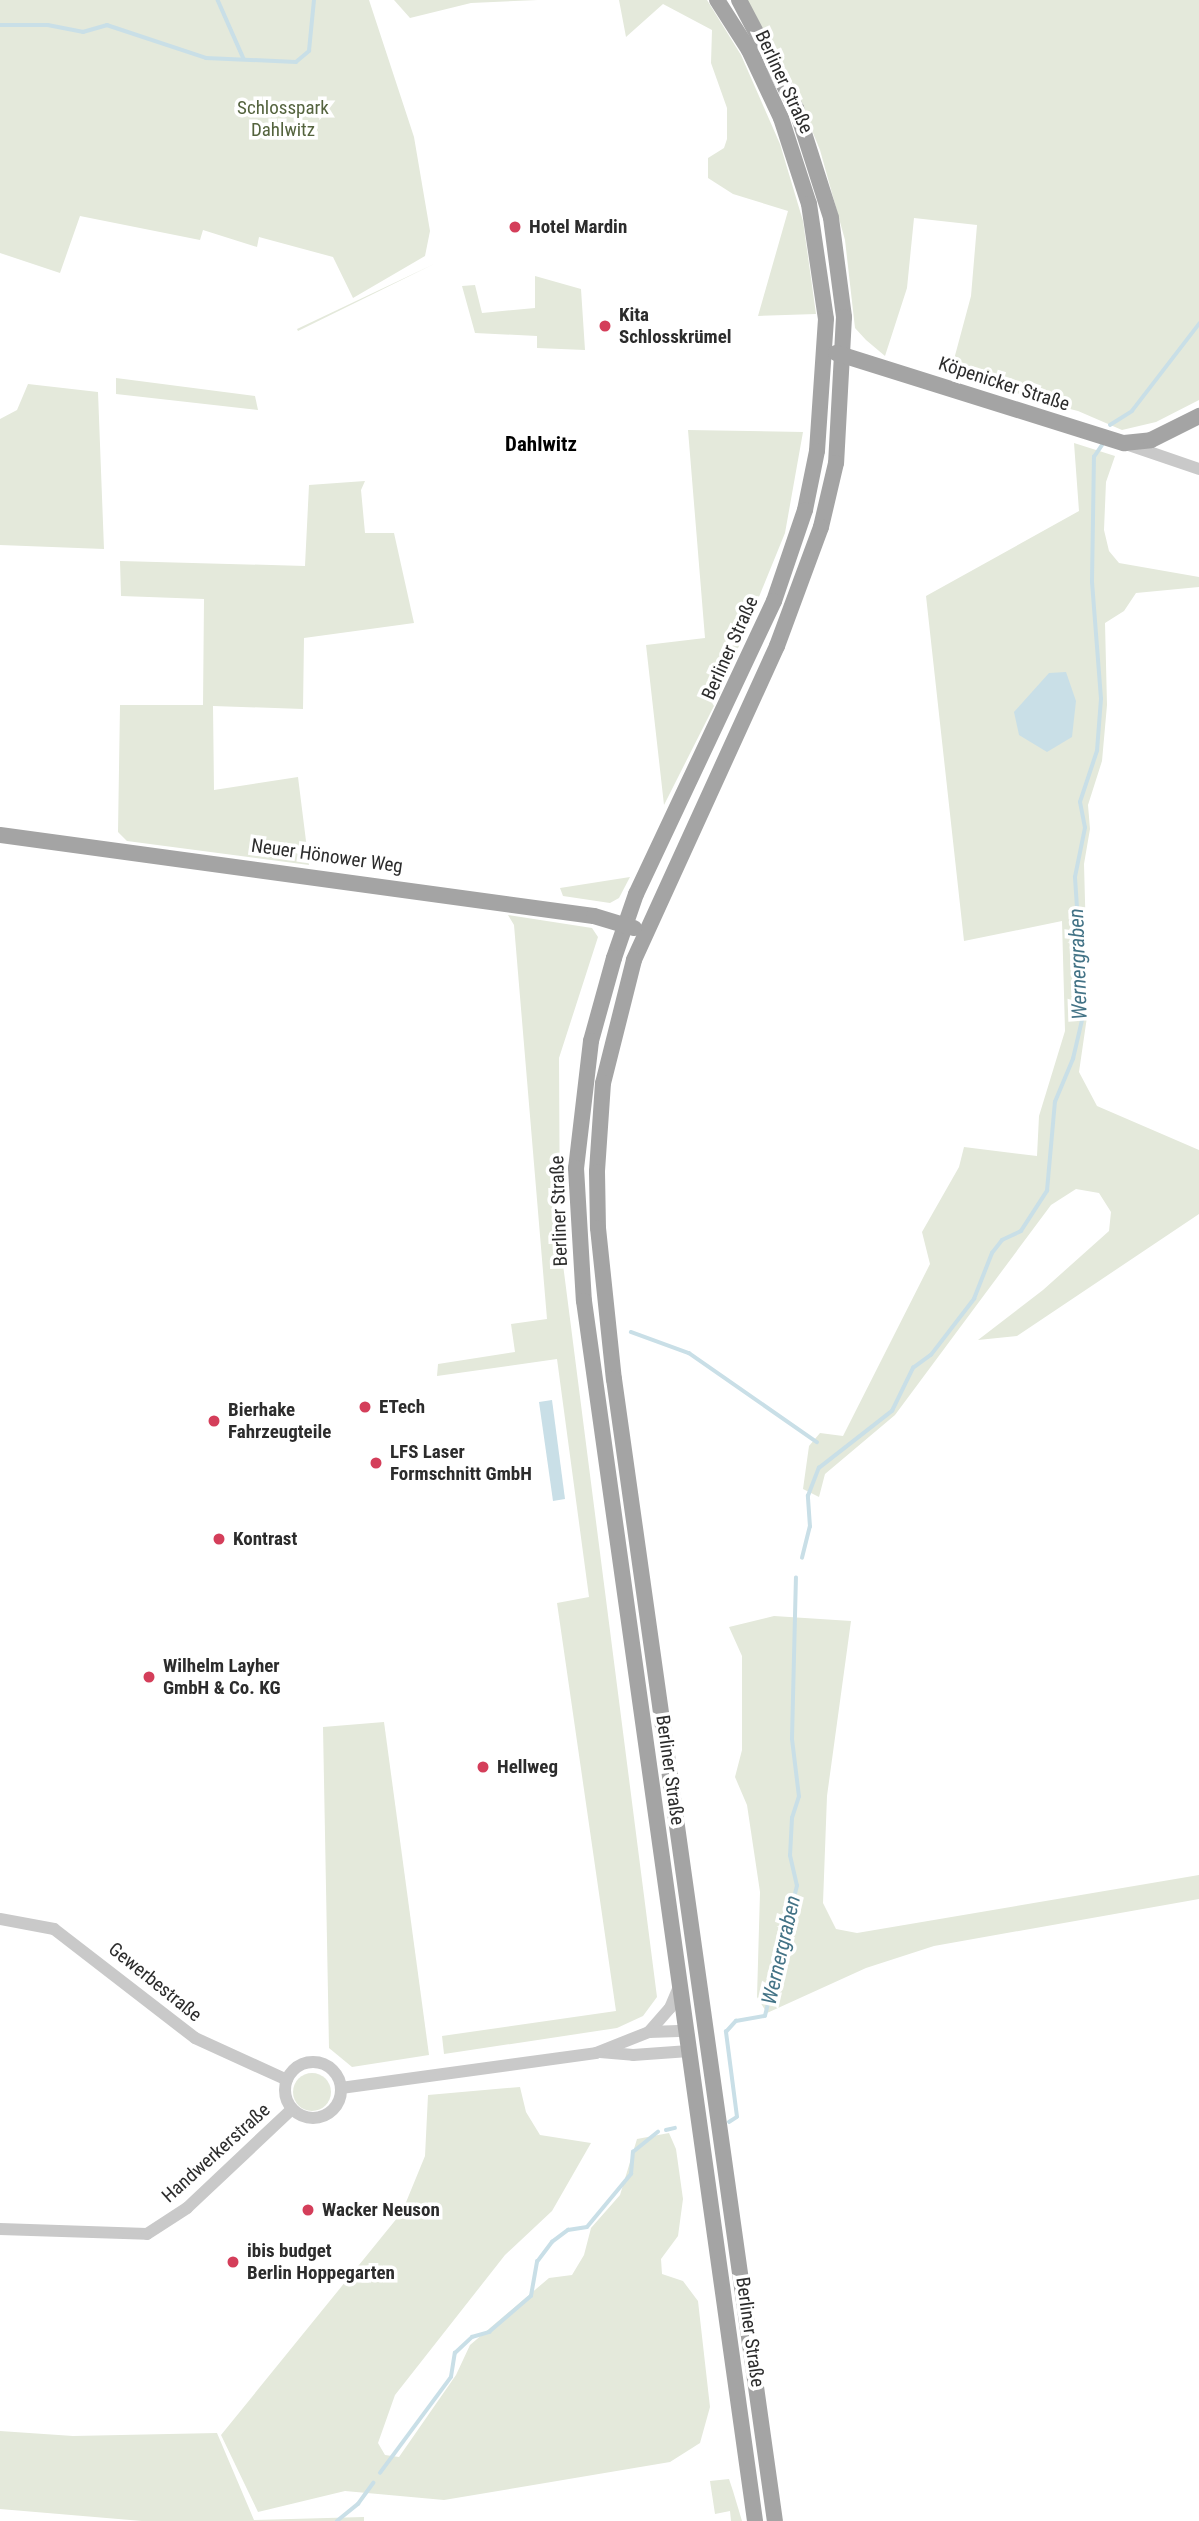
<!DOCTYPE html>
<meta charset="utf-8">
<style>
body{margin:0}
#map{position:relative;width:1199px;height:2521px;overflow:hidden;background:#fff;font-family:"Roboto Condensed",sans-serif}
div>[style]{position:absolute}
.green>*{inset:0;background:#e4e9db}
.round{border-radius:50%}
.water>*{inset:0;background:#c9dfe7}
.stream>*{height:3.5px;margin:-1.75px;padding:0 1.75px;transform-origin:1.75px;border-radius:1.75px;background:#c9dfe7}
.minor>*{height:12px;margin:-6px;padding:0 6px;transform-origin:6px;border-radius:6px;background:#c9c9c9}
.minor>.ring{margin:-6px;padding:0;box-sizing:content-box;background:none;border:12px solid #c9c9c9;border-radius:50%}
.major>*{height:16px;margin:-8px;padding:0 8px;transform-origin:8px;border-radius:8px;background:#a4a4a4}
.dots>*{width:19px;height:19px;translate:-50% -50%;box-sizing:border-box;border:4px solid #fff;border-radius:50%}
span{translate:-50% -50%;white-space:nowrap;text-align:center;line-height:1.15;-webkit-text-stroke:7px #fff;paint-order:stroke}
.street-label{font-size:19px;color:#2c2c2c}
.park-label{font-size:19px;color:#54633e}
.poi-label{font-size:19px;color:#2c2c2c;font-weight:700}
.left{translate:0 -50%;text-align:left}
.neighbourhood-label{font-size:21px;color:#000;font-weight:700}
.water-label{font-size:21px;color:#437386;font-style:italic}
</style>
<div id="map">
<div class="green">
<div style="clip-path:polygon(0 0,369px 0,414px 137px,430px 231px,425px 256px,353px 298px,333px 257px,259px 237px,257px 247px,203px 230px,200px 240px,80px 216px,60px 273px,0 253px)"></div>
<div style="clip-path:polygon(394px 0,538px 0,471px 3px,410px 18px)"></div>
<div style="clip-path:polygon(619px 0,707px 0,741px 55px,780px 144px,803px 221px,816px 314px,758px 316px,788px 211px,733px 194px,708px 178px,708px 158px,724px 148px,727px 139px,727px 108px,711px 63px,712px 30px,663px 4px,626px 37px)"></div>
<div style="clip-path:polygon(747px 0,1199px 0,1199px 400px,1156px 422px,1122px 430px,1078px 411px,1030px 399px,953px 363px,971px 296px,977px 225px,914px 218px,907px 288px,885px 356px,866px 340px,855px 328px,845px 240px,820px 150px,790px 77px)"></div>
<div style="clip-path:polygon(434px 264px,298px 331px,297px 329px)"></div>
<div style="clip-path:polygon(535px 276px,581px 289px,585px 350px,537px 348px,537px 336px,475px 333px,462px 286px,475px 285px,482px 313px,535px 308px)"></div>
<div style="clip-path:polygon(116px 378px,255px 396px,258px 410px,116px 394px)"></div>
<div style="clip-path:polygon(28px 384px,98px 392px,104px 549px,0 545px,0 419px,17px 410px)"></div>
<div style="clip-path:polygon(688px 430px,803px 432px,785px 533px,717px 700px,664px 805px,646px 645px,705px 638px)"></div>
<div style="clip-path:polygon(1074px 443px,1115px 456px,1106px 482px,1104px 530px,1109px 551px,1119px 563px,1199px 577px,1199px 587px,1136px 593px,1124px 611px,1105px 623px,1107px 705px,1102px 761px,1088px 805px,1090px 829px,1084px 864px,1088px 1010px,1079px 1072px,1097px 1106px,1199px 1150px,1199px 1214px,1017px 1336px,978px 1340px,1043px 1290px,1109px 1231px,1111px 1212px,1099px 1193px,1076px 1189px,1051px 1205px,895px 1415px,825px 1474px,819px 1497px,803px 1489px,809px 1446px,820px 1433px,843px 1436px,930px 1264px,922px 1232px,959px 1167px,964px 1147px,1037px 1156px,1039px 1116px,1065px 1031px,1062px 921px,964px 941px,926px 596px,1079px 511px)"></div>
<div style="clip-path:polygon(365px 481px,361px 490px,365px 533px,394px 533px,414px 623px,304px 638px,303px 709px,213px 706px,214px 790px,298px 777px,309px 865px,127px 841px,118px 832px,120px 705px,203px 705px,204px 599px,121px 596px,120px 561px,305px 566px,309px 485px)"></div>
<div style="clip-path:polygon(630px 877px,619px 898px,610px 903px,563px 896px,560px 888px)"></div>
<div style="clip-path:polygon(508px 915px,592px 928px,598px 937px,559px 1058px,560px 1241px,657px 1997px,643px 2016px,617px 2028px,444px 2054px,442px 2036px,616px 2011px,557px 1603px,589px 1597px,557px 1359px,437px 1376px,438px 1364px,515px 1352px,511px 1324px,547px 1319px,514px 925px)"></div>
<div style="clip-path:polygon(774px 1616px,851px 1621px,827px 1796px,823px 1903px,836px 1929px,857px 1933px,1199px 1875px,1199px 1899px,934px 1946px,866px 1968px,767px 2013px,757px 1997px,760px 1892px,747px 1805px,735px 1777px,742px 1750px,742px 1656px,729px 1627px)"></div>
<div style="clip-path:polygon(384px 1722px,429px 2055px,352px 2067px,329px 2048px,323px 1727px)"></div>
<div class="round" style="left:293px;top:2073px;width:38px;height:38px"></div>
<div style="clip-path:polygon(520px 2087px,526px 2112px,540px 2135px,591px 2143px,552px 2211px,505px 2255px,395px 2395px,378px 2443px,385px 2455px,399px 2457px,456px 2375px,470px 2345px,549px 2278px,572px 2275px,584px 2255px,591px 2228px,620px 2195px,637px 2139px,669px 2133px,676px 2149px,683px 2199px,678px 2236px,661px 2259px,662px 2274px,683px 2281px,698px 2301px,710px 2407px,700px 2443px,670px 2462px,444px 2500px,345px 2491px,258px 2512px,221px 2435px,402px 2212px,425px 2156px,428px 2095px)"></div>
<div style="clip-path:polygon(0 2431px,73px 2436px,217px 2433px,254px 2520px,364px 2517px,364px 2521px,142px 2521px,0 2509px)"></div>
<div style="clip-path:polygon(729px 2479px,733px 2491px,742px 2521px,731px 2521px,730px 2511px,715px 2514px,710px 2481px)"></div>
</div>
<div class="water">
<div style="clip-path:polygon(1066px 672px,1076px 701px,1072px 737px,1047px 752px,1019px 735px,1014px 712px,1049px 673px)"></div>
<div style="clip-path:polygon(552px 1400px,565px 1499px,553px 1501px,539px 1402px)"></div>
</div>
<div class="stream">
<div style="left:218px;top:0;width:64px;rotate:66.2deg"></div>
<div style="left:0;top:25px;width:48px"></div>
<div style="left:48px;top:25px;width:36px;rotate:11deg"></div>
<div style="left:83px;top:32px;width:25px;rotate:-16deg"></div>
<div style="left:107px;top:25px;width:104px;rotate:18.4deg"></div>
<div style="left:206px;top:58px;width:90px;rotate:2.5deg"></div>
<div style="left:296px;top:62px;width:17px;rotate:-40deg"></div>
<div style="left:309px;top:51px;width:51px;rotate:-84.4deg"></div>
<div style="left:1110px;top:425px;width:26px;rotate:-32deg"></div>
<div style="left:1132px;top:411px;width:110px;rotate:-52.4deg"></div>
<div style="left:631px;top:1332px;width:62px;rotate:19.9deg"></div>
<div style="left:689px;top:1353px;width:156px;rotate:34.8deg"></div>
<div style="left:802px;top:1558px;width:32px;rotate:-76deg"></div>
<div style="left:810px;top:1527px;width:31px;rotate:-94deg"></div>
<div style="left:808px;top:1496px;width:30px;rotate:-69deg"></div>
<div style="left:819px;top:1468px;width:93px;rotate:-38deg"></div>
<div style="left:892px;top:1411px;width:48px;rotate:-64deg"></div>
<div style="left:913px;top:1368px;width:22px;rotate:-36deg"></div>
<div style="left:931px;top:1355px;width:71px;rotate:-52.5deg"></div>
<div style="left:974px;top:1299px;width:49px;rotate:-68.6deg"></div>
<div style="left:992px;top:1253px;width:16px;rotate:-52deg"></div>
<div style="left:1002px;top:1240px;width:21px;rotate:-25deg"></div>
<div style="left:1021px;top:1231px;width:48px;rotate:-57deg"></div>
<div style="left:1047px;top:1191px;width:89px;rotate:-84.9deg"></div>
<div style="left:1055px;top:1102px;width:47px;rotate:-67.3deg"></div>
<div style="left:1073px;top:1059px;width:44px;rotate:-76.9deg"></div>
<div style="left:1083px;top:1016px;width:54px;rotate:-98.6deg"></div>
<div style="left:1075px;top:963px;width:25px;rotate:-81deg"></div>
<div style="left:1079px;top:938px;width:61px;rotate:-93.8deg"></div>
<div style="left:1075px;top:877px;width:50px;rotate:-78.5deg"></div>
<div style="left:1085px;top:828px;width:26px;rotate:-101deg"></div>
<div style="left:1080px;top:802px;width:54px;rotate:-71.6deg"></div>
<div style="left:1097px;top:751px;width:52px;rotate:-85.6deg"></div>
<div style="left:1101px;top:699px;width:117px;rotate:-94.4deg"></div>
<div style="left:1092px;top:582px;width:125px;rotate:-89.1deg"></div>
<div style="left:1094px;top:457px;width:14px;rotate:-56deg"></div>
<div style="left:729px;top:2122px;width:9px;rotate:-32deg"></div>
<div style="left:737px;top:2117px;width:86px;rotate:-97.4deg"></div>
<div style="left:726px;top:2032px;width:15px;rotate:-48deg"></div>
<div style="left:736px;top:2021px;width:29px;rotate:-10deg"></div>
<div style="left:765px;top:2016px;width:134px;rotate:-76.2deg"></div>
<div style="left:797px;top:1886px;width:31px;rotate:-103deg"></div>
<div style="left:790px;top:1856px;width:38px;rotate:-87deg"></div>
<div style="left:792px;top:1818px;width:22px;rotate:-72deg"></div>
<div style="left:799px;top:1797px;width:58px;rotate:-96.9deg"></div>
<div style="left:792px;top:1739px;width:161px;rotate:-88.6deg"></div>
<div style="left:666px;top:2130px;width:9px;rotate:-13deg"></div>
<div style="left:380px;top:2473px;width:119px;rotate:-53.5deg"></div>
<div style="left:451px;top:2377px;width:24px;rotate:-81deg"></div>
<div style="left:455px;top:2353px;width:23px;rotate:-43deg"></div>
<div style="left:472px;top:2337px;width:18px;rotate:-16deg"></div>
<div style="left:489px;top:2332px;width:55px;rotate:-40.6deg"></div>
<div style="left:531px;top:2296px;width:35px;rotate:-80deg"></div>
<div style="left:537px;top:2262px;width:25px;rotate:-53deg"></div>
<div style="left:552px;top:2242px;width:20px;rotate:-37deg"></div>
<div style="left:568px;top:2230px;width:19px;rotate:-9deg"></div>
<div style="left:587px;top:2227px;width:69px;rotate:-50.3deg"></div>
<div style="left:631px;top:2174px;width:22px;rotate:-85deg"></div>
<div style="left:633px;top:2152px;width:32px;rotate:-39deg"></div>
<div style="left:337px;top:2521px;width:27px;rotate:-39deg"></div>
<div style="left:358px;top:2504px;width:26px;rotate:-54deg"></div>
</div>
<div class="minor">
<div style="left:1126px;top:444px;width:77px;rotate:18.9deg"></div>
<div style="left:0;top:1919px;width:55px;rotate:10.5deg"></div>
<div style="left:54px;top:1929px;width:178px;rotate:37.7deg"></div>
<div style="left:195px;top:2038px;width:101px;rotate:24.5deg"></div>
<div style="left:649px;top:2032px;width:32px;rotate:-49deg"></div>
<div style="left:670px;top:2008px;width:26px;rotate:-67deg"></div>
<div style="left:600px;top:2052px;width:33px;rotate:5deg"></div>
<div style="left:633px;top:2055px;width:56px;rotate:-4.1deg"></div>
<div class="ring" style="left:285px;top:2062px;width:44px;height:44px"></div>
<div style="left:341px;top:2088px;width:257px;rotate:-7.8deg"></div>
<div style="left:596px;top:2053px;width:57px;rotate:-21.6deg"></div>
<div style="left:649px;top:2032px;width:37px;rotate:-2deg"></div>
<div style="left:0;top:2229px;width:147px;rotate:1.9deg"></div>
<div style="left:147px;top:2234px;width:48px;rotate:-33deg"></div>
<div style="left:187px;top:2208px;width:144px;rotate:-43.3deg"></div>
</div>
<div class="major">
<div style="left:717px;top:0;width:59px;rotate:57.4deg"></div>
<div style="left:749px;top:50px;width:75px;rotate:64.8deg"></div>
<div style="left:781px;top:118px;width:90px;rotate:72deg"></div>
<div style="left:809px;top:204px;width:116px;rotate:81.6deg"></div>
<div style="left:826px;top:319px;width:132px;rotate:93.9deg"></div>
<div style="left:817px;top:451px;width:60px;rotate:101.5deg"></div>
<div style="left:805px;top:510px;width:96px;rotate:108.8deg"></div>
<div style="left:774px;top:601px;width:324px;rotate:115.2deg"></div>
<div style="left:636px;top:894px;width:68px;rotate:109deg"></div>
<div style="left:614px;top:958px;width:86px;rotate:105.5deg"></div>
<div style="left:591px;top:1041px;width:128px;rotate:96.7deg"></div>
<div style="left:576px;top:1168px;width:133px;rotate:86.6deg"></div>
<div style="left:584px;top:1301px;width:1232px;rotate:82.02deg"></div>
<div style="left:739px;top:0;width:122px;rotate:62.2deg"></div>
<div style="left:796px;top:108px;width:115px;rotate:72.3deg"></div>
<div style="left:831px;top:218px;width:100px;rotate:82.5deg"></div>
<div style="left:844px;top:317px;width:146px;rotate:93.1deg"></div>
<div style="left:836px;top:463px;width:66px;rotate:103.2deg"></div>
<div style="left:821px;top:527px;width:127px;rotate:110.3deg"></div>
<div style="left:777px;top:646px;width:345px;rotate:114.5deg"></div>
<div style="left:634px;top:960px;width:127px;rotate:104.1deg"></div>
<div style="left:603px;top:1083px;width:89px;rotate:93.9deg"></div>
<div style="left:597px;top:1172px;width:56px;rotate:89deg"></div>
<div style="left:598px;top:1228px;width:152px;rotate:84deg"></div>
<div style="left:614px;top:1379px;width:1153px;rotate:81.98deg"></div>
<div style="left:836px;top:353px;width:302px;rotate:17.4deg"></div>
<div style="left:1124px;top:443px;width:27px;rotate:-6deg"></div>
<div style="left:1151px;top:440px;width:54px;rotate:-26.6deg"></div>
<div style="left:0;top:835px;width:599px;rotate:7.77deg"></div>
<div style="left:594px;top:916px;width:42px;rotate:16.7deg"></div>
</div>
<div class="dots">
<div style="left:515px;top:227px;background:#d43e5a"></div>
<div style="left:605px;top:326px;background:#d43e5a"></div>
<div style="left:365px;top:1407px;background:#d43e5a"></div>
<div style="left:214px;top:1421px;background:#d43e5a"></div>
<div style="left:376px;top:1463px;background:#d43e5a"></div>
<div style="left:219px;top:1539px;background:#d43e5a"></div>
<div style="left:149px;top:1677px;background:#d43e5a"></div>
<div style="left:483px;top:1767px;background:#d43e5a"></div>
<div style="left:308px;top:2210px;background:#d43e5a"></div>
<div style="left:233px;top:2262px;background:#d43e5a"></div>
</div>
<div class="street-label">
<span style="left:784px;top:82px;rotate:65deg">Berliner Straße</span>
<span style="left:1004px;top:384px;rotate:18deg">Köpenicker Straße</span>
<span style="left:730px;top:648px;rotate:-66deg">Berliner Straße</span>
<span style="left:327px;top:856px;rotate:8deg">Neuer Hönower Weg</span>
<span style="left:559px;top:1211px;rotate:-92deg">Berliner Straße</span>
<span style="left:670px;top:1770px;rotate:82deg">Berliner Straße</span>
<span style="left:155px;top:1982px;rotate:39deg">Gewerbestraße</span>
<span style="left:216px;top:2153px;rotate:-42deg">Handwerkerstraße</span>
<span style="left:750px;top:2332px;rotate:82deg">Berliner Straße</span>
</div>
<div class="park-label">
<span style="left:283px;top:119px">Schlosspark<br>Dahlwitz</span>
</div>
<div class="poi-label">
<span class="left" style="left:529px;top:227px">Hotel Mardin</span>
<span class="left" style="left:619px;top:326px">Kita<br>Schlosskrümel</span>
<span class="left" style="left:379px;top:1407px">ETech</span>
<span class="left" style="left:228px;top:1421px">Bierhake<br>Fahrzeugteile</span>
<span class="left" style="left:390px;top:1463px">LFS Laser<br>Formschnitt GmbH</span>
<span class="left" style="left:233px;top:1539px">Kontrast</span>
<span class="left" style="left:163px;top:1677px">Wilhelm Layher<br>GmbH &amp; Co. KG</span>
<span class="left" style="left:497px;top:1767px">Hellweg</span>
<span class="left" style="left:322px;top:2210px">Wacker Neuson</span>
<span class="left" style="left:247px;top:2262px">ibis budget<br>Berlin Hoppegarten</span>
</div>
<div class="neighbourhood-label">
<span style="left:541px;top:444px">Dahlwitz</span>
</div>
<div class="water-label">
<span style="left:1078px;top:964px;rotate:-92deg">Wernergraben</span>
<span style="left:781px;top:1950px;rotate:-77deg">Wernergraben</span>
</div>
</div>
